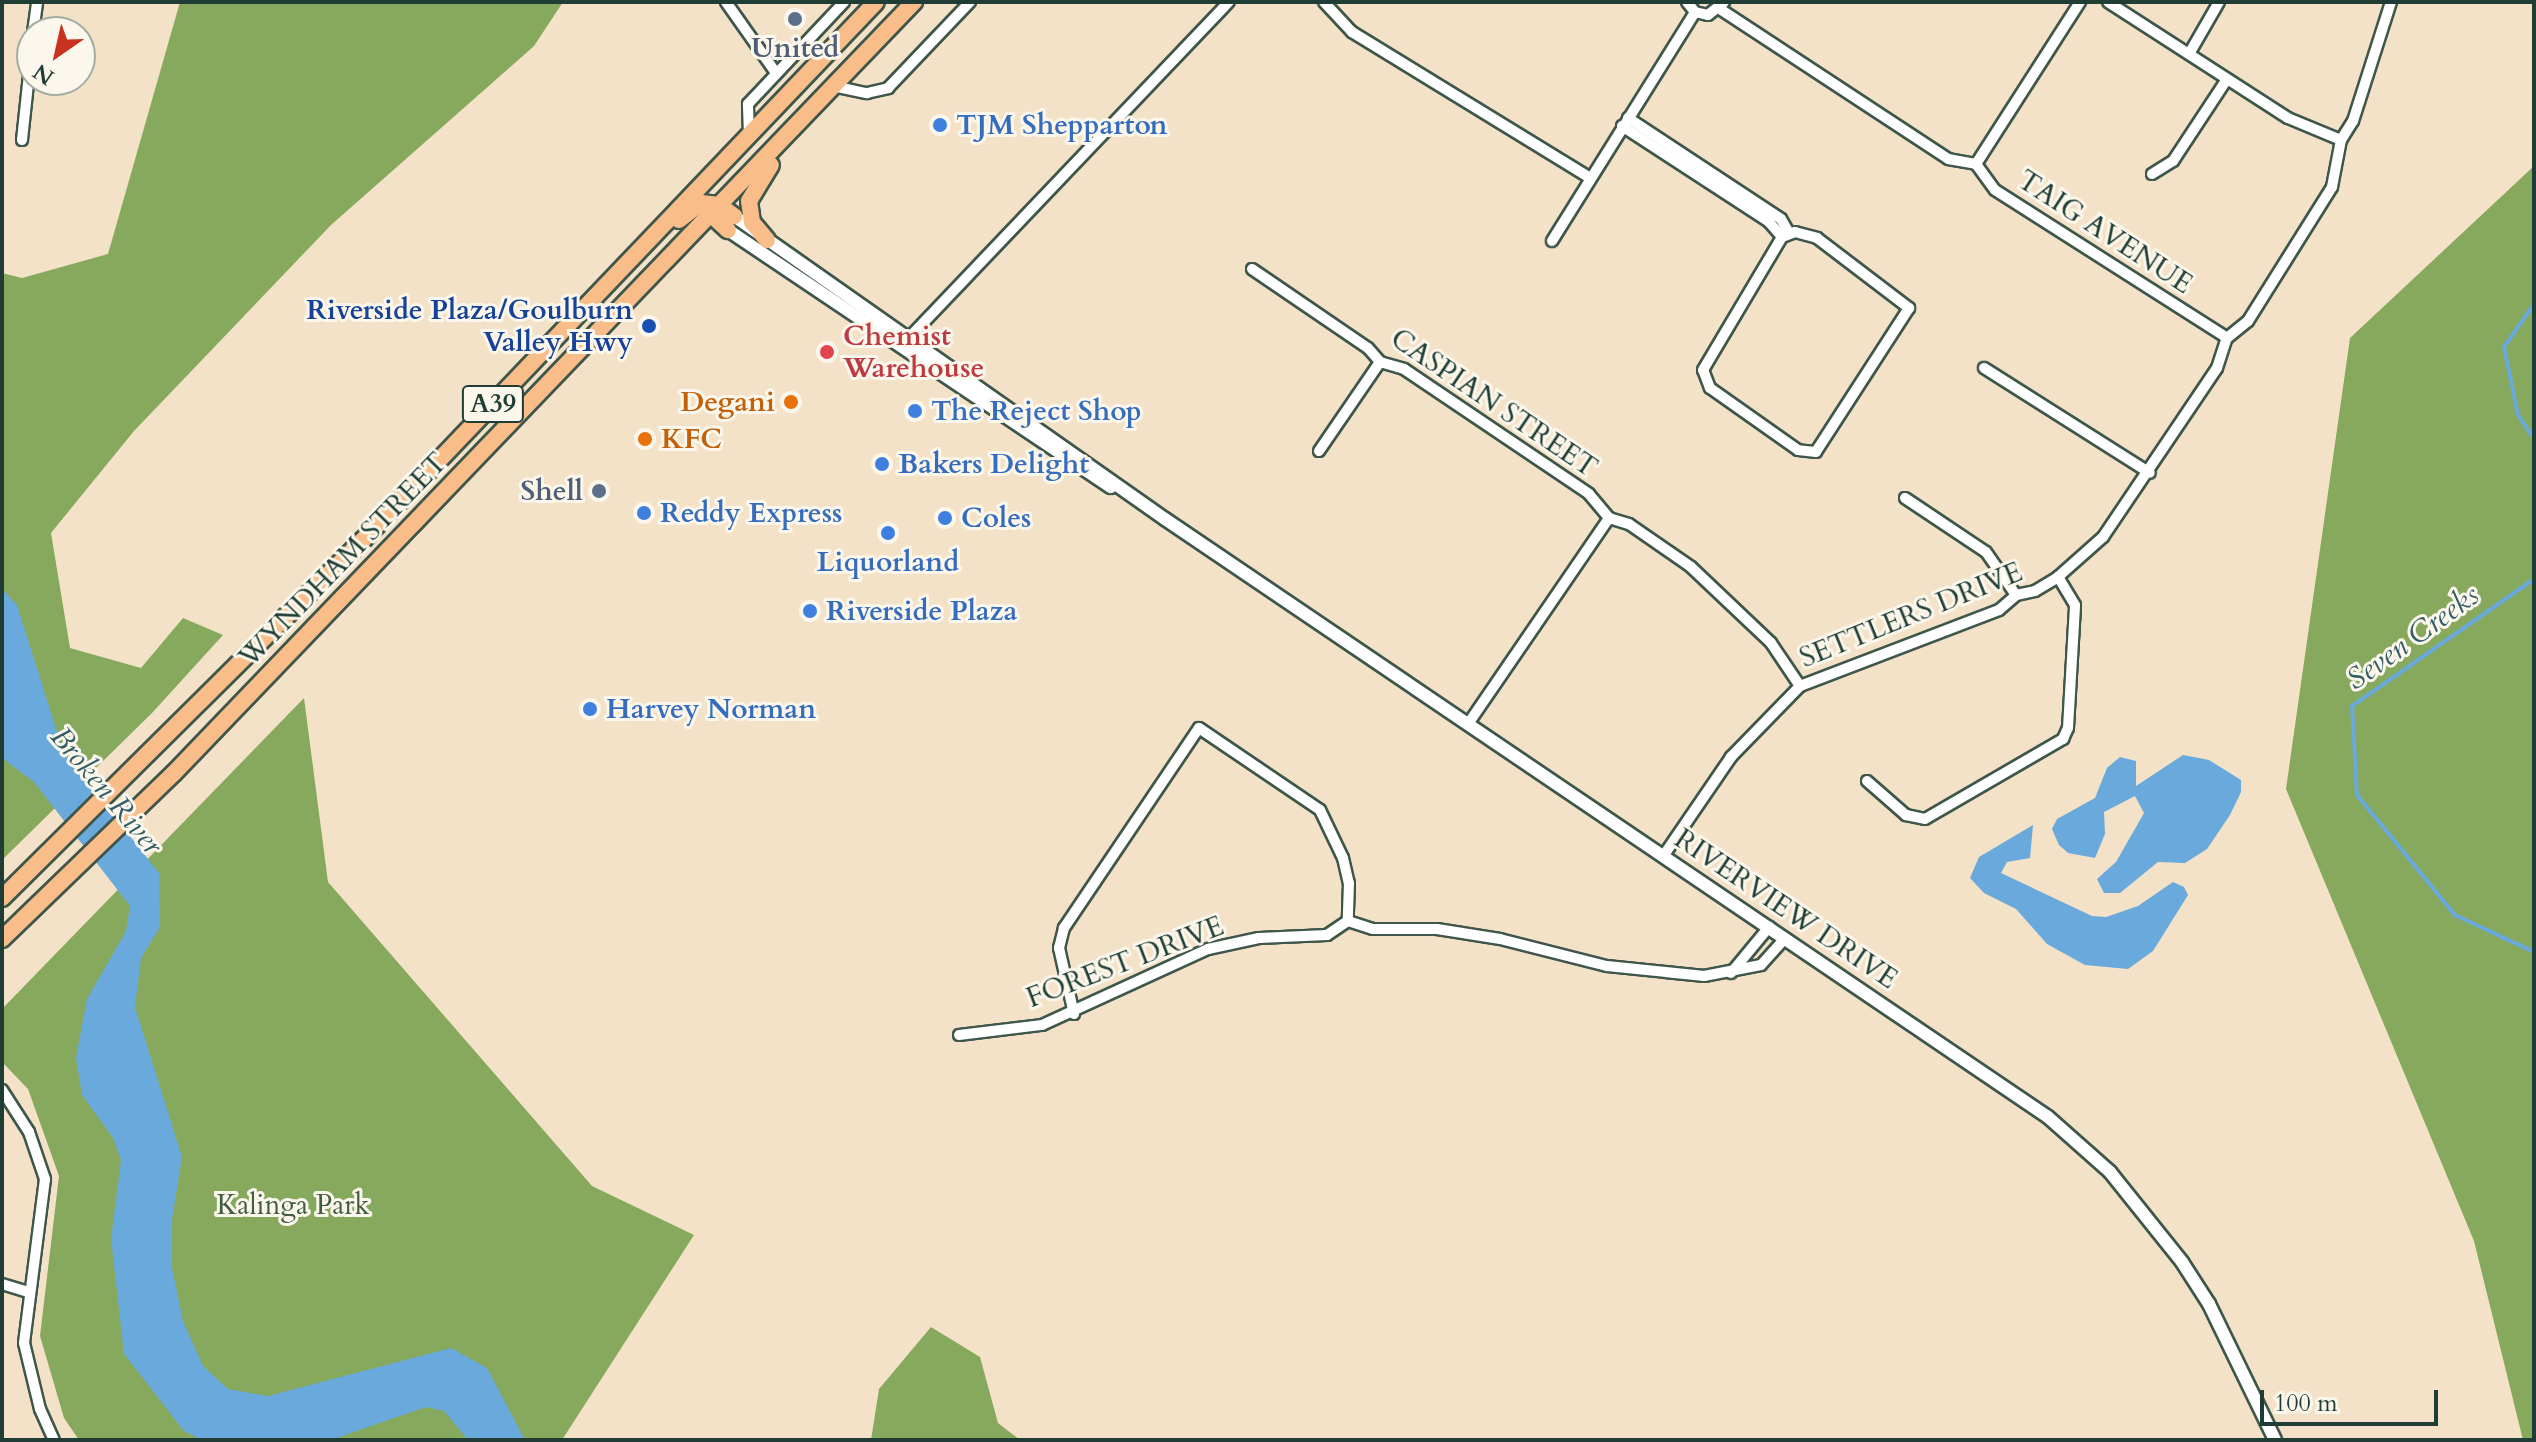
<!DOCTYPE html>
<style>
body{margin:0}
#map{position:relative;width:2536px;height:1442px;overflow:hidden;background:#f3e2c7;font-family:Cardo,serif}
div>[style]{position:absolute}
.forest>*{inset:0;background:#86a95d}
.water>*{inset:0;background:#69a9dc}
.stream>*{height:4px;margin:-2px;padding:0 2px;transform-origin:2px;border-radius:2px;background:#69a9dc}
.roads{filter:drop-shadow(2px 0 #3f564a) drop-shadow(-2px 0 #3f564a) drop-shadow(0 2px #3f564a) drop-shadow(0 -2px #3f564a)}
.minor>*{height:10px;margin:-5px;padding:0 5px;transform-origin:5px;border-radius:5px;background:#fff}
.tertiary>*{height:12px;margin:-6px;padding:0 6px;transform-origin:6px;border-radius:6px;background:#fff}
.trunk>*{height:16px;margin:-8px;padding:0 8px;transform-origin:8px;border-radius:8px;background:#f8bd89}
.dots>*{width:22px;height:22px;translate:-50% -50%;box-sizing:border-box;border:4px solid #fbf7ec;border-radius:50%}
span{translate:-50% -50%;white-space:nowrap;text-align:center;line-height:1.15;-webkit-text-stroke:6px #fbf7ec;paint-order:stroke}
.shield-label span{padding:2px 6px;background:#fbf7ec;border:2px solid;border-radius:6px;-webkit-text-stroke-width:0}
.shield-label{font-size:26px;color:#1f3d34;font-weight:700}
.service-label{font-size:28px;color:#4e5e75;font-weight:700}
.right{translate:-100% -50%;text-align:right}
.shop-label{font-size:28px;color:#366cbe;font-weight:700}
.left{translate:0 -50%;text-align:left}
.street-label{font-size:28px;color:#1f3d34}
.transit-label{font-size:28px;color:#164399;font-weight:700}
.health-label{font-size:28px;color:#be3a42;font-weight:700}
.food-label{font-size:28px;color:#c56008;font-weight:700}
.park-label{font-size:28px;color:#425e41}
.water-label{font-size:30px;color:#355d66;font-style:italic}
.frame{position:absolute;inset:0;border:4px solid #1f3d34;pointer-events:none}
.north{position:absolute;left:16px;top:16px;width:80px;height:80px;box-sizing:border-box;background:#fbf7ec;border:2px solid #a3ada2;border-radius:50%;rotate:214deg;font-size:22px;font-weight:700;line-height:32px;text-align:center;color:#1f3d34}
.north::after{content:'';display:block;margin:auto;width:28px;height:36px;background:#c8321e;clip-path:polygon(50% 0,100% 100%,50% 72%,0 100%)}
.scale{position:absolute;left:2260px;top:1390px;width:178px;height:36px;box-sizing:border-box;border:4px solid #1f3d34;border-top:0;padding-left:10px;font-size:24px;line-height:28px;white-space:nowrap;color:#1f3d34;-webkit-text-stroke:6px #fbf7ec;paint-order:stroke}
</style>
<div id="map">
<div class="forest">
<div style="clip-path:polygon(180px 2px,563px 2px,534px 46px,331px 225px,134px 431px,51px 533px,70px 648px,141px 668px,183px 618px,223px 635px,152px 713px,2px 860px,2px 273px,22px 278px,108px 254px)"></div>
<div style="clip-path:polygon(2534px 166px,2534px 1440px,2523px 1440px,2474px 1241px,2286px 789px,2350px 338px)"></div>
<div style="clip-path:polygon(304px 698px,328px 882px,592px 1186px,694px 1235px,562px 1440px,79px 1440px,64px 1418px,40px 1336px,59px 1176px,28px 1089px,2px 1062px,2px 1009px)"></div>
<div style="clip-path:polygon(931px 1327px,980px 1357px,998px 1423px,1020px 1440px,871px 1440px,879px 1389px)"></div>
</div>
<div class="water">
<div style="clip-path:polygon(2px 589px,17px 605px,63px 751px,159px 873px,160px 927px,141px 958px,135px 1007px,182px 1157px,172px 1219px,172px 1268px,183px 1321px,203px 1366px,228px 1389px,268px 1396px,451px 1348px,487px 1368px,525px 1440px,468px 1440px,444px 1411px,426px 1407px,331px 1440px,202px 1440px,184px 1431px,124px 1354px,111px 1239px,121px 1160px,113px 1138px,82px 1095px,76px 1058px,87px 999px,126px 931px,130px 906px,34px 782px,2px 758px)"></div>
<div style="clip-path:polygon(2183px 755px,2209px 760px,2241px 780px,2241px 792px,2230px 815px,2207px 849px,2185px 863px,2158px 862px,2120px 893px,2104px 893px,2097px 879px,2116px 862px,2144px 813px,2135px 796px,2104px 812px,2105px 834px,2095px 858px,2068px 853px,2059px 845px,2052px 829px,2057px 819px,2095px 798px,2107px 768px,2120px 757px,2136px 761px,2136px 786px)"></div>
<div style="clip-path:polygon(2033px 825px,2030px 858px,2007px 862px,2001px 873px,2092px 916px,2106px 917px,2138px 906px,2173px 882px,2184px 887px,2188px 895px,2153px 951px,2128px 969px,2085px 965px,2047px 944px,2016px 909px,1984px 893px,1970px 878px,1979px 857px)"></div>
</div>
<div class="stream">
<div style="left:2534px;top:304px;width:52px;rotate:124.9deg"></div>
<div style="left:2504px;top:347px;width:69px;rotate:78.4deg"></div>
<div style="left:2518px;top:415px;width:29px;rotate:56deg"></div>
<div style="left:2534px;top:579px;width:222px;rotate:145.1deg"></div>
<div style="left:2352px;top:706px;width:89px;rotate:86.8deg"></div>
<div style="left:2357px;top:795px;width:155px;rotate:50.8deg"></div>
<div style="left:2455px;top:915px;width:87px;rotate:25.1deg"></div>
</div>
<div class="roads">
<div class="minor">
<div style="left:726px;top:2px;width:87px;rotate:54.8deg"></div>
<div style="left:1324px;top:2px;width:41px;rotate:47deg"></div>
<div style="left:1352px;top:32px;width:278px;rotate:31.5deg"></div>
<div style="left:1687px;top:2px;width:13px;rotate:51deg"></div>
<div style="left:1695px;top:12px;width:13px;rotate:13deg"></div>
<div style="left:1708px;top:15px;width:21px;rotate:-39deg"></div>
<div style="left:2108px;top:2px;width:214px;rotate:32.8deg"></div>
<div style="left:2288px;top:118px;width:57px;rotate:22.5deg"></div>
<div style="left:1720px;top:9px;width:273px;rotate:33.3deg"></div>
<div style="left:1948px;top:159px;width:28px;rotate:10deg"></div>
<div style="left:1976px;top:164px;width:32px;rotate:54deg"></div>
<div style="left:1995px;top:190px;width:275px;rotate:32.5deg"></div>
<div style="left:33px;top:32px;width:30px;rotate:-82deg"></div>
<div style="left:2189px;top:54px;width:60px;rotate:-60deg"></div>
<div style="left:833px;top:86px;width:35px;rotate:12deg"></div>
<div style="left:867px;top:93px;width:22px;rotate:-13deg"></div>
<div style="left:888px;top:88px;width:119px;rotate:-46.4deg"></div>
<div style="left:1628px;top:118px;width:183px;rotate:33.4deg"></div>
<div style="left:1781px;top:219px;width:16px;rotate:60deg"></div>
<div style="left:1622px;top:126px;width:176px;rotate:33.1deg"></div>
<div style="left:1769px;top:222px;width:20px;rotate:49deg"></div>
<div style="left:749px;top:135px;width:31px;rotate:-92deg"></div>
<div style="left:748px;top:104px;width:140px;rotate:-46.7deg"></div>
<div style="left:22px;top:140px;width:95px;rotate:-83.9deg"></div>
<div style="left:1976px;top:164px;width:193px;rotate:-57.3deg"></div>
<div style="left:2152px;top:174px;width:25px;rotate:-32deg"></div>
<div style="left:2173px;top:161px;width:98px;rotate:-56.6deg"></div>
<div style="left:1795px;top:232px;width:23px;rotate:15deg"></div>
<div style="left:1817px;top:238px;width:116px;rotate:37.3deg"></div>
<div style="left:1909px;top:308px;width:171px;rotate:122.9deg"></div>
<div style="left:1816px;top:452px;width:18px;rotate:-174deg"></div>
<div style="left:1798px;top:450px;width:108px;rotate:-144.8deg"></div>
<div style="left:1710px;top:388px;width:19px;rotate:-111deg"></div>
<div style="left:1703px;top:370px;width:155px;rotate:-59.3deg"></div>
<div style="left:1782px;top:237px;width:14px;rotate:-21deg"></div>
<div style="left:1552px;top:241px;width:270px;rotate:-58deg"></div>
<div style="left:1252px;top:269px;width:140px;rotate:34.3deg"></div>
<div style="left:1368px;top:348px;width:18px;rotate:49deg"></div>
<div style="left:1380px;top:362px;width:25px;rotate:16deg"></div>
<div style="left:1404px;top:369px;width:223px;rotate:34deg"></div>
<div style="left:1589px;top:494px;width:31px;rotate:50deg"></div>
<div style="left:1609px;top:518px;width:21px;rotate:17deg"></div>
<div style="left:1629px;top:524px;width:75px;rotate:34.7deg"></div>
<div style="left:1691px;top:567px;width:110px;rotate:43.5deg"></div>
<div style="left:1771px;top:643px;width:52px;rotate:56deg"></div>
<div style="left:904px;top:343px;width:471px;rotate:-46.4deg"></div>
<div style="left:1984px;top:368px;width:196px;rotate:32.3deg"></div>
<div style="left:1319px;top:451px;width:108px;rotate:-55.6deg"></div>
<div style="left:1905px;top:498px;width:97px;rotate:33.7deg"></div>
<div style="left:1986px;top:552px;width:52px;rotate:55.1deg"></div>
<div style="left:1468px;top:724px;width:250px;rotate:-55.6deg"></div>
<div style="left:1867px;top:781px;width:52px;rotate:41.1deg"></div>
<div style="left:1906px;top:815px;width:19px;rotate:12deg"></div>
<div style="left:1925px;top:819px;width:160px;rotate:-30.1deg"></div>
<div style="left:2063px;top:739px;width:12px;rotate:-66deg"></div>
<div style="left:2068px;top:728px;width:123px;rotate:-86.7deg"></div>
<div style="left:2075px;top:605px;width:33px;rotate:-121deg"></div>
<div style="left:1664px;top:855px;width:119px;rotate:-55.6deg"></div>
<div style="left:1731px;top:757px;width:99px;rotate:-45.8deg"></div>
<div style="left:1800px;top:686px;width:213px;rotate:-20.9deg"></div>
<div style="left:1999px;top:610px;width:23px;rotate:-41deg"></div>
<div style="left:2016px;top:595px;width:19px;rotate:-12deg"></div>
<div style="left:2035px;top:591px;width:27px;rotate:-31deg"></div>
<div style="left:2058px;top:577px;width:60px;rotate:-41.6deg"></div>
<div style="left:2103px;top:537px;width:204px;rotate:-56deg"></div>
<div style="left:2217px;top:368px;width:32px;rotate:-72deg"></div>
<div style="left:2227px;top:338px;width:27px;rotate:-39deg"></div>
<div style="left:2248px;top:321px;width:158px;rotate:-57.9deg"></div>
<div style="left:2332px;top:187px;width:48px;rotate:-79.2deg"></div>
<div style="left:2341px;top:140px;width:22px;rotate:-58deg"></div>
<div style="left:2353px;top:121px;width:125px;rotate:-72.3deg"></div>
<div style="left:1731px;top:973px;width:60px;rotate:-50.4deg"></div>
<div style="left:1074px;top:1014px;width:68px;rotate:-102.8deg"></div>
<div style="left:1059px;top:948px;width:21px;rotate:-76deg"></div>
<div style="left:1064px;top:928px;width:241px;rotate:-56deg"></div>
<div style="left:1199px;top:728px;width:146px;rotate:34.1deg"></div>
<div style="left:1320px;top:810px;width:53px;rotate:64.4deg"></div>
<div style="left:1343px;top:858px;width:26px;rotate:77deg"></div>
<div style="left:1349px;top:883px;width:38px;rotate:92deg"></div>
<div style="left:959px;top:1035px;width:84px;rotate:-6.9deg"></div>
<div style="left:1042px;top:1025px;width:183px;rotate:-24.6deg"></div>
<div style="left:1208px;top:949px;width:52px;rotate:-12.2deg"></div>
<div style="left:1259px;top:938px;width:68px;rotate:-2.5deg"></div>
<div style="left:1327px;top:935px;width:25px;rotate:-34deg"></div>
<div style="left:1348px;top:921px;width:26px;rotate:18deg"></div>
<div style="left:1373px;top:929px;width:64px"></div>
<div style="left:1437px;top:929px;width:64px;rotate:9deg"></div>
<div style="left:1500px;top:939px;width:110px;rotate:14.2deg"></div>
<div style="left:1607px;top:966px;width:98px;rotate:5.9deg"></div>
<div style="left:1704px;top:976px;width:58px;rotate:-10.9deg"></div>
<div style="left:1761px;top:965px;width:36px;rotate:-48deg"></div>
<div style="left:2px;top:1090px;width:50px;rotate:57.3deg"></div>
<div style="left:29px;top:1132px;width:50px;rotate:71.2deg"></div>
<div style="left:45px;top:1179px;width:165px;rotate:97.3deg"></div>
<div style="left:24px;top:1343px;width:68px;rotate:76.4deg"></div>
<div style="left:40px;top:1409px;width:34px;rotate:66deg"></div>
<div style="left:2px;top:1284px;width:27px;rotate:17deg"></div>
</div>
<div class="tertiary">
<div style="left:734px;top:216px;width:527px;rotate:35.11deg"></div>
<div style="left:1165px;top:519px;width:1066px;rotate:34.11deg"></div>
<div style="left:2048px;top:1117px;width:83px;rotate:41.6deg"></div>
<div style="left:2110px;top:1172px;width:115px;rotate:51.3deg"></div>
<div style="left:2182px;top:1262px;width:50px;rotate:57.3deg"></div>
<div style="left:2209px;top:1304px;width:151px;rotate:64.1deg"></div>
<div style="left:728px;top:230px;width:461px;rotate:33.9deg"></div>
</div>
<div class="trunk">
<div style="left:703px;top:207px;width:34px;rotate:43deg"></div>
<div style="left:679px;top:220px;width:28px;rotate:-38deg"></div>
<div style="left:701px;top:203px;width:18px;rotate:6deg"></div>
<div style="left:719px;top:205px;width:19px;rotate:36deg"></div>
<div style="left:767px;top:240px;width:23px;rotate:-130deg"></div>
<div style="left:752px;top:222px;width:21px;rotate:-98deg"></div>
<div style="left:749px;top:201px;width:42px;rotate:-58.6deg"></div>
<div style="left:2px;top:898px;width:508px;rotate:-44.76deg"></div>
<div style="left:363px;top:540px;width:743px;rotate:-46.36deg"></div>
<div style="left:2px;top:939px;width:239px;rotate:-44deg"></div>
<div style="left:174px;top:773px;width:1069px;rotate:-46.18deg"></div>
</div>
</div>
<div class="dots">
<div style="left:795px;top:19px;background:#5c6f8a"></div>
<div style="left:940px;top:125px;background:#3f7fe0"></div>
<div style="left:649px;top:326px;background:#1a4fb4"></div>
<div style="left:827px;top:352px;background:#e0444e"></div>
<div style="left:791px;top:402px;background:#e8710a"></div>
<div style="left:915px;top:411px;background:#3f7fe0"></div>
<div style="left:645px;top:439px;background:#e8710a"></div>
<div style="left:882px;top:464px;background:#3f7fe0"></div>
<div style="left:599px;top:491px;background:#5c6f8a"></div>
<div style="left:644px;top:513px;background:#3f7fe0"></div>
<div style="left:945px;top:518px;background:#3f7fe0"></div>
<div style="left:888px;top:533px;background:#3f7fe0"></div>
<div style="left:810px;top:611px;background:#3f7fe0"></div>
<div style="left:590px;top:709px;background:#3f7fe0"></div>
</div>
<div class="shield-label">
<span style="left:493px;top:404px">A39</span>
</div>
<div class="service-label">
<span style="left:795px;top:48px">United</span>
<span class="right" style="left:583px;top:491px">Shell</span>
</div>
<div class="shop-label">
<span class="left" style="left:956px;top:125px">TJM Shepparton</span>
<span class="left" style="left:931px;top:411px">The Reject Shop</span>
<span class="left" style="left:898px;top:464px">Bakers Delight</span>
<span class="left" style="left:660px;top:513px">Reddy Express</span>
<span class="left" style="left:961px;top:518px">Coles</span>
<span style="left:888px;top:562px">Liquorland</span>
<span class="left" style="left:826px;top:611px">Riverside Plaza</span>
<span class="left" style="left:606px;top:709px">Harvey Norman</span>
</div>
<div class="street-label">
<span style="left:2105px;top:232px;rotate:33deg">TAIG AVENUE</span>
<span style="left:1494px;top:403px;rotate:34deg">CASPIAN STREET</span>
<span style="left:343px;top:560px;rotate:-46deg">WYNDHAM STREET</span>
<span style="left:1911px;top:615px;rotate:-22deg">SETTLERS DRIVE</span>
<span style="left:1786px;top:909px;rotate:34deg">RIVERVIEW DRIVE</span>
<span style="left:1125px;top:962px;rotate:-21deg">FOREST DRIVE</span>
</div>
<div class="transit-label">
<span class="right" style="left:633px;top:326px">Riverside Plaza/Goulburn<br>Valley Hwy</span>
</div>
<div class="health-label">
<span class="left" style="left:843px;top:352px">Chemist<br>Warehouse</span>
</div>
<div class="food-label">
<span class="right" style="left:775px;top:402px">Degani</span>
<span class="left" style="left:661px;top:439px">KFC</span>
</div>
<div class="park-label">
<span style="left:293px;top:1205px">Kalinga Park</span>
</div>
<div class="water-label">
<span style="left:2413px;top:638px;rotate:-36deg">Seven Creeks</span>
<span style="left:106px;top:791px;rotate:50deg">Broken River</span>
</div>
<div class="frame"></div>
<div class="north">N</div>
<div class="scale">100 m</div>
</div>
